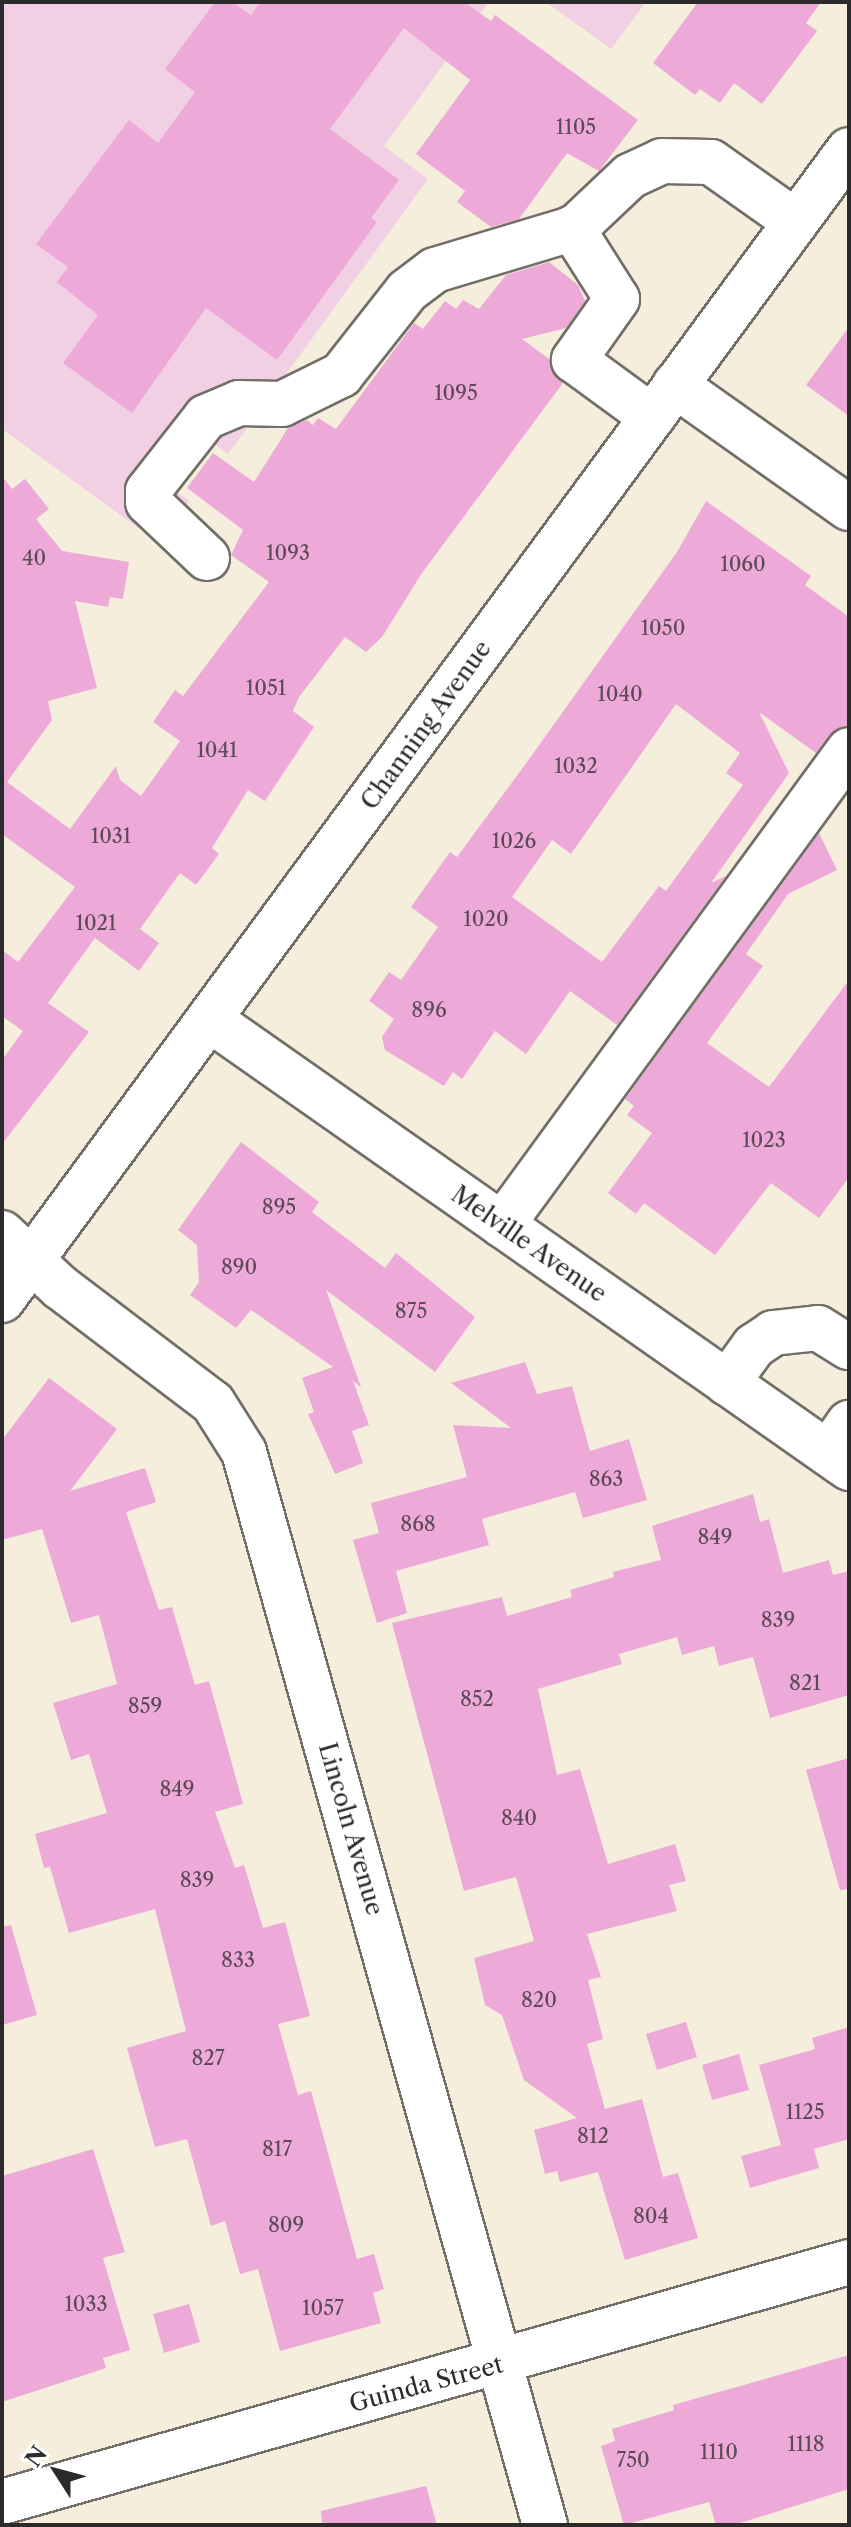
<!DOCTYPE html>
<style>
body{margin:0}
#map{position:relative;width:851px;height:2527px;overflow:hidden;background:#f6eedd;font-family:"Libre Caslon Text",serif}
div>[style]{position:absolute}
.built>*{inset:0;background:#f1d0e3}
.building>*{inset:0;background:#eda9d8}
.roads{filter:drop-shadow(2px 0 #726f69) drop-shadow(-2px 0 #726f69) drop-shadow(0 2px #726f69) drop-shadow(0 -2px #726f69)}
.minor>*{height:44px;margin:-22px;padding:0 22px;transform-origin:22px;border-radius:22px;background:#fff}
span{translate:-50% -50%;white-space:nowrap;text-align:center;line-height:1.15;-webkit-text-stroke:8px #fff;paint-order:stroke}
.number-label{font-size:20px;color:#5c4a56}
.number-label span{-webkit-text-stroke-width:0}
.street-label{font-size:24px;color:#2b2b2b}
.frame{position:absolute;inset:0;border:4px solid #2b2b2b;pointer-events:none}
.north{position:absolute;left:16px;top:2431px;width:80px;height:80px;-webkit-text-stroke:6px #fff;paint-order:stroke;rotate:306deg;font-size:22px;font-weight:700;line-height:32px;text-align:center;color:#2b2b2b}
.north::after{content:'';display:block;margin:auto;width:28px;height:36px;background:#2b2b2b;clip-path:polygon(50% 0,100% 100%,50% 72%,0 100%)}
</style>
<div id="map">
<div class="built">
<div style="clip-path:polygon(2px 2px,489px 2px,384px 146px,428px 179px,228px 454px,209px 440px,173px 489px,189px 501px,159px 543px,2px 429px)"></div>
<div style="clip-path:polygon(546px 2px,646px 2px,611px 49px)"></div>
</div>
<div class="building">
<div style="clip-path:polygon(215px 2px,232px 2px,251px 15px,260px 2px,464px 2px,491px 21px,495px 15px,638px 120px,599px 171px,567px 153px,519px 219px,491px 227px,457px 202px,465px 191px,416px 154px,470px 80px,404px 28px,330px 129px,399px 180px,371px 218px,377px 222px,277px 360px,206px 308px,132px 413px,63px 363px,98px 315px,57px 282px,68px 267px,36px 244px,129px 120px,158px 143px,195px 92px,165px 69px)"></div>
<div style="clip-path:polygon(698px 2px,821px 2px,806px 23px,817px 31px,762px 104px,734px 83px,720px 103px,700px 89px,695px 95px,653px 63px)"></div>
<div style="clip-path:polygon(549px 262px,578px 285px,585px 301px,566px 328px,522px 339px,549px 359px,563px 383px,422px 573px,382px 637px,366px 652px,345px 637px,299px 697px,293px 711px,314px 727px,265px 801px,248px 790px,212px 848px,219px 854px,196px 885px,180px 873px,140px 929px,159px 943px,139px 971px,95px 938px,48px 1003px,89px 1032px,2px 1144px,2px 1060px,23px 1031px,2px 1016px,2px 950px,18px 962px,75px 887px,2px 834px,2px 476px,12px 489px,25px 479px,49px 509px,36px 519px,62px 551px,129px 562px,123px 599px,110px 597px,108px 607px,75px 601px,97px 688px,48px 701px,52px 720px,7px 782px,70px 829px,116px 766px,120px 780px,141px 796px,180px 741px,153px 722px,175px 690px,183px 696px,269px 582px,231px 555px,243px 530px,187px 488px,213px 453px,254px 482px,288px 428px,307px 420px,313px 425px,318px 418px,336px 429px,414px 323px,423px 329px,445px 301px,456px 309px,463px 300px,479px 309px,506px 275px)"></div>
<div style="clip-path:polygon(849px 327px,849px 416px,806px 385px)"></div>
<div style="clip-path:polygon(evenodd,706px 501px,811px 576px,805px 585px,849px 617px,849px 725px,829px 735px,816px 753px,759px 712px,789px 773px,711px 883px,726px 876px,617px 1025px,570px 991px,526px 1054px,495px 1031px,462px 1079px,453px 1072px,444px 1086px,385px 1050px,382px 1037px,394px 1019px,369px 1001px,389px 972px,401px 980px,438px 927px,411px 907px,450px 852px,457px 857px,527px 762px,677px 552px,706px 501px,676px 704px,740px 753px,726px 773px,743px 785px,666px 891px,659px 886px,602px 962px,512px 897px,552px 840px,571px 854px,676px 704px)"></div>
<div style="clip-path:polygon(819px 833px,837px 870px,788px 894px,746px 954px,763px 966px,707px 1043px,769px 1087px,849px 980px,849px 1177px,819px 1218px,771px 1183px,715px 1255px,644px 1203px,636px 1214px,608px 1193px,652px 1133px,627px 1115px,634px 1106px,625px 1099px)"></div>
<div style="clip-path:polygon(241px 1142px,319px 1202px,312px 1212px,385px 1268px,396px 1253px,475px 1317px,435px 1372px,326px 1290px,361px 1387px,353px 1381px,369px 1425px,352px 1431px,363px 1463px,335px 1474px,308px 1414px,314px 1412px,302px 1378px,333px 1367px,251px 1310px,236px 1328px,190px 1295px,199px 1282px,197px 1245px,178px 1230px)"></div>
<div style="clip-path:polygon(525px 1362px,537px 1394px,572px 1386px,590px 1451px,629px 1439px,647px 1500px,583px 1518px,575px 1492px,482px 1519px,489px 1545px,396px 1571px,407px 1613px,377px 1623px,353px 1540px,379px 1533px,371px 1503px,467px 1477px,453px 1425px,511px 1428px,451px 1383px)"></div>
<div style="clip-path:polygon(49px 1378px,117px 1429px,70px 1491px,145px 1468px,156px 1502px,126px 1512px,159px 1610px,172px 1607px,195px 1685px,209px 1681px,243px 1804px,215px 1812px,235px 1868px,244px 1865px,263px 1928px,285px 1922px,310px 2016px,278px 2024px,298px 2095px,311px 2091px,357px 2259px,374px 2254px,384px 2289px,373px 2293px,381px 2323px,280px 2351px,258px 2269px,240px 2274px,225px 2221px,211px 2226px,187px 2139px,155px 2147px,127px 2048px,186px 2031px,155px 1909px,69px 1933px,50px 1867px,44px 1868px,35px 1834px,107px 1813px,89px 1754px,71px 1760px,53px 1703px,117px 1684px,99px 1615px,71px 1623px,42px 1529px,2px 1540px,2px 1440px)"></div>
<div style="clip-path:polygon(753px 1494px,760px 1522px,769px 1519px,783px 1573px,829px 1560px,833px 1575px,849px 1571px,849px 1695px,770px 1718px,753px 1657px,719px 1666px,714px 1646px,682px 1655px,677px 1637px,619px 1654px,622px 1664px,538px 1689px,557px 1775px,580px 1769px,608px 1864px,675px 1844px,686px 1881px,669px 1885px,677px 1911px,587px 1934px,601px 1977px,588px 1980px,603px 2039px,587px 2044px,605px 2109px,642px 2099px,663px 2177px,678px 2173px,698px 2238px,625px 2260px,598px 2172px,560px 2182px,557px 2171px,545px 2174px,534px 2130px,577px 2118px,524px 2080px,502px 2015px,485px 2005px,474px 1958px,534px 1941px,516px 1877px,464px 1891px,392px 1623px,502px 1597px,507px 1616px,572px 1597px,570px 1590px,614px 1577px,613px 1572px,661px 1560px,652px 1526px)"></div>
<div style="clip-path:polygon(849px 1758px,849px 1889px,840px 1890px,806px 1770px)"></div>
<div style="clip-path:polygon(11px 1925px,37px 2015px,2px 2025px,2px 1927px)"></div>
<div style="clip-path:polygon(686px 2022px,697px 2057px,657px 2070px,646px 2034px)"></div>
<div style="clip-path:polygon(849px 2027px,849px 2139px,814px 2149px,819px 2168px,750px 2188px,741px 2156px,781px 2145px,759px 2065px,815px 2049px,812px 2038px)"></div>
<div style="clip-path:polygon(739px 2054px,749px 2090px,712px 2100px,702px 2065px)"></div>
<div style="clip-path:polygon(93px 2149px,125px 2252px,103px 2258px,130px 2350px,103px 2358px,106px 2368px,2px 2402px,2px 2176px)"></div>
<div style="clip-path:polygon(189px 2304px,200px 2342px,164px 2353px,153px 2314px)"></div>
<div style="clip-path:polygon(849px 2355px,849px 2489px,734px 2525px,716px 2525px,709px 2502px,624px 2525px,601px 2446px,615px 2441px,612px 2429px,674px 2410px,673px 2405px)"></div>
<div style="clip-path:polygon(426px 2486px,437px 2525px,322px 2525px,321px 2511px)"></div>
</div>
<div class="roads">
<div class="minor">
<div style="left:572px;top:228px;width:84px;rotate:57.6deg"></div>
<div style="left:617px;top:299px;width:75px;rotate:125.2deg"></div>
<div style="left:574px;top:360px;width:97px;rotate:36.2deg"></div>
<div style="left:675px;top:385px;width:213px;rotate:35.3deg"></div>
<div style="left:207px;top:558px;width:81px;rotate:-136.5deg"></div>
<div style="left:148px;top:502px;width:11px;rotate:-90deg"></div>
<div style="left:148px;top:491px;width:94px;rotate:-51.9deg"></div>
<div style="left:206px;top:417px;width:36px;rotate:-23deg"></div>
<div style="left:239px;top:403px;width:43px;rotate:1.3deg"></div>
<div style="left:282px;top:404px;width:66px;rotate:-26.2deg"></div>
<div style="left:341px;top:375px;width:107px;rotate:-51.8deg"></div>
<div style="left:407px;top:291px;width:35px;rotate:-37deg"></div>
<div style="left:435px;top:270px;width:146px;rotate:-16.7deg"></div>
<div style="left:575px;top:228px;width:76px;rotate:-43.4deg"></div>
<div style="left:630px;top:176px;width:35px;rotate:-25deg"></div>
<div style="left:662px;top:161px;width:49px;rotate:1.2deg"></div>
<div style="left:711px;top:162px;width:104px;rotate:35.2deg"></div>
<div style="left:209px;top:1019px;width:782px;rotate:35.05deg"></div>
<div style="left:502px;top:1225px;width:588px;rotate:-53.85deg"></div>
<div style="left:2px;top:1233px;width:79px;rotate:43deg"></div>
<div style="left:60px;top:1287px;width:192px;rotate:37.2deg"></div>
<div style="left:213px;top:1403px;width:58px;rotate:57.7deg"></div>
<div style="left:244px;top:1452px;width:1114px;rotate:74.33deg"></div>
<div style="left:2px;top:1300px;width:1428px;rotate:-53.63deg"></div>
<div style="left:727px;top:1383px;width:46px;rotate:-53.9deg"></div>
<div style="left:754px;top:1346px;width:23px;rotate:-34deg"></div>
<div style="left:773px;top:1333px;width:45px;rotate:-6.3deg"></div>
<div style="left:818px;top:1328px;width:36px;rotate:32deg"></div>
<div style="left:828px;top:1453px;width:37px;rotate:-55deg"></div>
<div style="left:2px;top:2502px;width:880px;rotate:-15.82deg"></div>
</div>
</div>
<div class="number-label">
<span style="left:576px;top:127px">1105</span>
<span style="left:456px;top:393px">1095</span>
<span style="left:288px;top:553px">1093</span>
<span style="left:34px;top:558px">40</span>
<span style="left:743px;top:564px">1060</span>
<span style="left:663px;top:628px">1050</span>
<span style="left:266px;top:688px">1051</span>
<span style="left:620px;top:694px">1040</span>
<span style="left:217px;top:750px">1041</span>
<span style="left:576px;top:766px">1032</span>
<span style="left:111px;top:836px">1031</span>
<span style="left:514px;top:841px">1026</span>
<span style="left:486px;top:919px">1020</span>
<span style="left:96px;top:923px">1021</span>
<span style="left:429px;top:1010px">896</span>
<span style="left:764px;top:1140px">1023</span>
<span style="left:279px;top:1207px">895</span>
<span style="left:239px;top:1267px">890</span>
<span style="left:411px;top:1311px">875</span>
<span style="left:606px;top:1479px">863</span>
<span style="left:418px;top:1524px">868</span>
<span style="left:715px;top:1537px">849</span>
<span style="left:778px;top:1620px">839</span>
<span style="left:805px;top:1683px">821</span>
<span style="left:477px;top:1699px">852</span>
<span style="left:145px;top:1706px">859</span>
<span style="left:177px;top:1789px">849</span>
<span style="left:519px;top:1818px">840</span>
<span style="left:197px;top:1880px">839</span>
<span style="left:238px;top:1960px">833</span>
<span style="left:539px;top:2000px">820</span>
<span style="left:208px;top:2058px">827</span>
<span style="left:805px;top:2112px">1125</span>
<span style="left:593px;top:2136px">812</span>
<span style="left:277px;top:2149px">817</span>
<span style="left:651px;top:2216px">804</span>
<span style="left:286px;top:2225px">809</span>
<span style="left:86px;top:2304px">1033</span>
<span style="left:323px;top:2308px">1057</span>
<span style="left:806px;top:2444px">1118</span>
<span style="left:719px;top:2452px">1110</span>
<span style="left:633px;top:2460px">750</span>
</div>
<div class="street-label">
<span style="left:426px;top:725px;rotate:-54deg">Channing Avenue</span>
<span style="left:529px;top:1244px;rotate:35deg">Melville Avenue</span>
<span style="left:351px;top:1829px;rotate:74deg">Lincoln Avenue</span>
<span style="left:426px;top:2384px;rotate:-15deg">Guinda Street</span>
</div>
<div class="frame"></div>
<div class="north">N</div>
</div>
